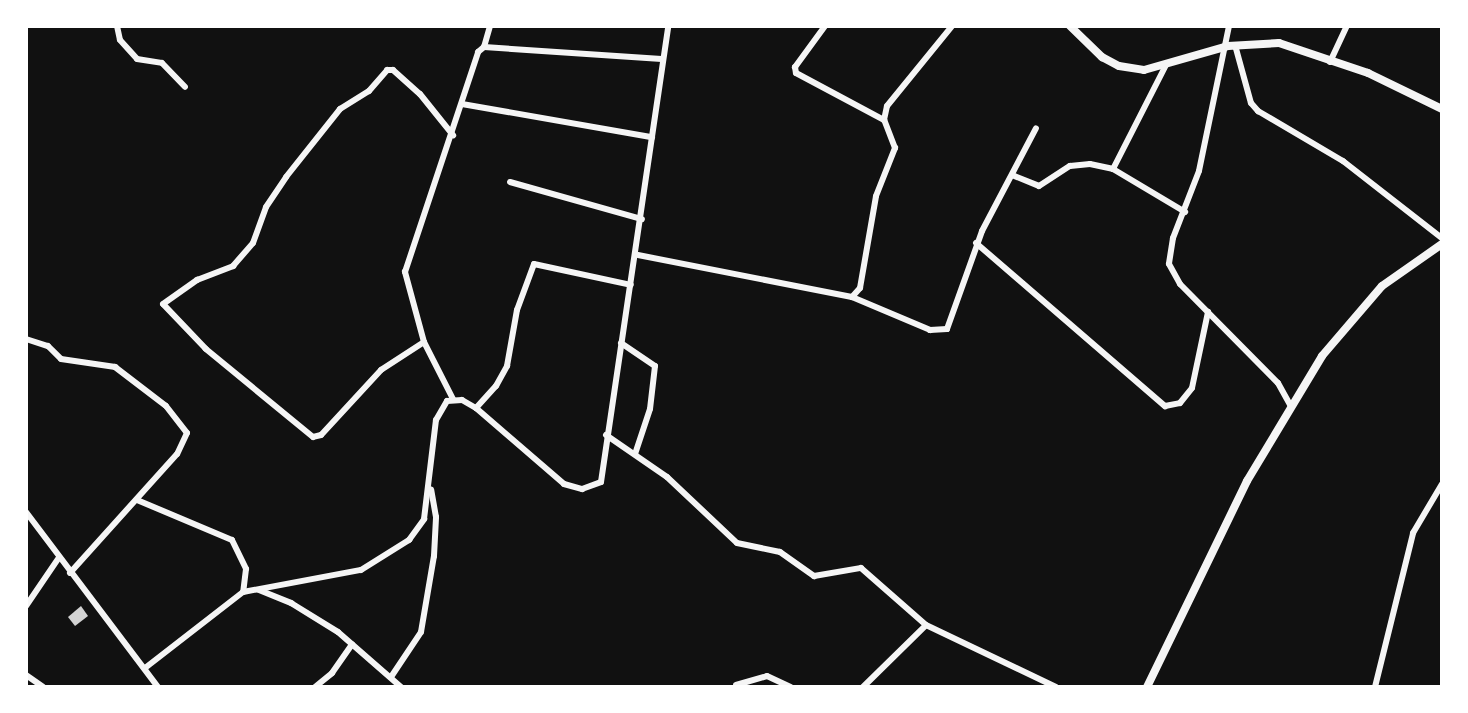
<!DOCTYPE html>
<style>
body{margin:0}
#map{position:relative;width:1468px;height:713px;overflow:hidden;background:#111;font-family:Manrope,sans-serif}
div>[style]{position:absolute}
.building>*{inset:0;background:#d3d3d3}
.minor>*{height:6px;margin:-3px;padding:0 3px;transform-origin:3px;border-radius:3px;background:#f5f5f5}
.tertiary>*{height:8px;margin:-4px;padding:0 4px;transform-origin:4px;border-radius:4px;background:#f5f5f5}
span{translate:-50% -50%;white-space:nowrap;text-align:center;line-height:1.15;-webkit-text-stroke:5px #fff;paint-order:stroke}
.frame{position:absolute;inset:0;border:28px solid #fff;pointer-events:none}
</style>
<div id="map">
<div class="building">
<div style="clip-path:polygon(81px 606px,88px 616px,75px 626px,68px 617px)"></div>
</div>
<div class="minor">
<div style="left:117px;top:26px;width:14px;rotate:78deg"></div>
<div style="left:120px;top:40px;width:25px;rotate:48deg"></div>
<div style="left:137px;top:59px;width:25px;rotate:9deg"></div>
<div style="left:162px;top:63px;width:33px;rotate:46deg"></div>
<div style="left:825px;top:26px;width:51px;rotate:126.2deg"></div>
<div style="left:795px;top:67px;width:6px;rotate:81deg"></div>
<div style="left:796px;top:73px;width:100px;rotate:28.1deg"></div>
<div style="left:1229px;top:26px;width:148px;rotate:101.7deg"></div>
<div style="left:1199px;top:171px;width:72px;rotate:111.2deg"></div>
<div style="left:1173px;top:238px;width:26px;rotate:99deg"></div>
<div style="left:1169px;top:264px;width:23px;rotate:61deg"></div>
<div style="left:1180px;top:284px;width:139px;rotate:45.3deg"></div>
<div style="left:1278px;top:383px;width:26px;rotate:61deg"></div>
<div style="left:1235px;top:45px;width:60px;rotate:74.6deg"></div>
<div style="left:1251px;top:103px;width:11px;rotate:49deg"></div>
<div style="left:1258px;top:111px;width:99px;rotate:30.5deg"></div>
<div style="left:1343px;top:161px;width:125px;rotate:37.9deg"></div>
<div style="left:484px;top:47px;width:22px;rotate:-74deg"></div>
<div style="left:1330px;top:62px;width:40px;rotate:-65deg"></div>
<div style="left:462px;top:104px;width:193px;rotate:9.9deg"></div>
<div style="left:1113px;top:169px;width:117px;rotate:-63deg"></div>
<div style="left:1012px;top:175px;width:29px;rotate:22deg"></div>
<div style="left:1039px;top:186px;width:37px;rotate:-33deg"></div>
<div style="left:1070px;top:166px;width:20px;rotate:-6deg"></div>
<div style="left:1090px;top:164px;width:24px;rotate:12deg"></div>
<div style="left:1113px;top:169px;width:84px;rotate:30.8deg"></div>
<div style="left:510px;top:182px;width:137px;rotate:15.7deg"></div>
<div style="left:976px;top:243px;width:250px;rotate:40.8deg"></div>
<div style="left:1165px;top:406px;width:15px;rotate:-11deg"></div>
<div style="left:1180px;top:403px;width:19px;rotate:-51deg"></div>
<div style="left:1192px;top:388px;width:78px;rotate:-78.1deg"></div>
<div style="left:638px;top:255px;width:218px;rotate:11.1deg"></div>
<div style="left:852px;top:297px;width:12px;rotate:-48deg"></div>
<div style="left:860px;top:288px;width:93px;rotate:-80.1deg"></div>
<div style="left:876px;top:196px;width:52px;rotate:-68.4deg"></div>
<div style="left:895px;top:148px;width:30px;rotate:-111deg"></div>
<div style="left:884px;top:120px;width:14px;rotate:-78deg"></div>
<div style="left:887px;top:106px;width:103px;rotate:-50.9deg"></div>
<div style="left:852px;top:297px;width:85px;rotate:22.9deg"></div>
<div style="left:930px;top:330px;width:17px;rotate:-3deg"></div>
<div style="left:947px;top:329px;width:104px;rotate:-70.3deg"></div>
<div style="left:982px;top:231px;width:116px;rotate:-62.3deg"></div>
<div style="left:26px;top:339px;width:23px;rotate:18deg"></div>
<div style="left:48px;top:346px;width:18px;rotate:45deg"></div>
<div style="left:61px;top:359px;width:55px;rotate:8.4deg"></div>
<div style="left:115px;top:367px;width:64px;rotate:37.4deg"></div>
<div style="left:166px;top:406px;width:34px;rotate:52deg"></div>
<div style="left:187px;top:433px;width:23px;rotate:115deg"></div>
<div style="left:177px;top:454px;width:160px;rotate:132deg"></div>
<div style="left:424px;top:342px;width:51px;rotate:146.9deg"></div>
<div style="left:381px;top:370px;width:88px;rotate:132.7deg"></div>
<div style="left:321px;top:435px;width:8px;rotate:166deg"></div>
<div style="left:313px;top:437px;width:139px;rotate:-140.6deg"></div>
<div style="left:206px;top:349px;width:62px;rotate:-133.7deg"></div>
<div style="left:163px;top:304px;width:42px;rotate:-35.2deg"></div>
<div style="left:197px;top:280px;width:39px;rotate:-21deg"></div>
<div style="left:233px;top:266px;width:30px;rotate:-49deg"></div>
<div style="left:253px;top:243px;width:38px;rotate:-70deg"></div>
<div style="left:266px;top:207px;width:36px;rotate:-56deg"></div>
<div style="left:286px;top:177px;width:87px;rotate:-51.5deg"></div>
<div style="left:340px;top:109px;width:34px;rotate:-32deg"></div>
<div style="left:369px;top:91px;width:28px;rotate:-49deg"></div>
<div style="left:387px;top:70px;width:6px"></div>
<div style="left:393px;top:70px;width:36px;rotate:42deg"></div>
<div style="left:420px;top:94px;width:53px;rotate:51.2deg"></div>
<div style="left:621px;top:343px;width:41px;rotate:34.1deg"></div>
<div style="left:655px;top:366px;width:43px;rotate:96.6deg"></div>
<div style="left:650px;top:409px;width:47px;rotate:108.4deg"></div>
<div style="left:453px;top:399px;width:64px;rotate:-117deg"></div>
<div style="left:424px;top:342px;width:73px;rotate:-105.2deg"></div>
<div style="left:405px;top:272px;width:232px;rotate:-71.6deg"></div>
<div style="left:478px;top:52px;width:8px;rotate:-40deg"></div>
<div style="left:484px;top:47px;width:178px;rotate:3.9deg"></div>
<div style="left:476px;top:408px;width:30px;rotate:-48deg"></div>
<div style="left:496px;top:386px;width:23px;rotate:-61deg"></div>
<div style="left:507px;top:366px;width:57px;rotate:-79.9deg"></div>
<div style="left:517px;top:310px;width:49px;rotate:-69.7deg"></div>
<div style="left:534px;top:264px;width:99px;rotate:12.2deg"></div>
<div style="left:606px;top:435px;width:74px;rotate:34.5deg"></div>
<div style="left:667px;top:477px;width:96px;rotate:43.3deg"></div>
<div style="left:737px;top:543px;width:44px;rotate:11.8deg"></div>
<div style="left:780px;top:552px;width:42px;rotate:35.2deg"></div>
<div style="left:814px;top:576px;width:48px;rotate:-9.7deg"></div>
<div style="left:861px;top:568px;width:86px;rotate:41.2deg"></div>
<div style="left:926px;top:625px;width:144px;rotate:25.5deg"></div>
<div style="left:137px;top:500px;width:103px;rotate:22.8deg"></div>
<div style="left:232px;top:540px;width:32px;rotate:64deg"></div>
<div style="left:246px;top:569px;width:23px;rotate:97deg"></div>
<div style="left:26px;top:512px;width:219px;rotate:53deg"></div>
<div style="left:259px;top:590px;width:35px;rotate:22deg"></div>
<div style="left:291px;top:603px;width:55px;rotate:31.7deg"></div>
<div style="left:338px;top:632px;width:84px;rotate:41.1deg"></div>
<div style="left:26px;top:606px;width:57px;rotate:-55.8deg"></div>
<div style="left:145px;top:668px;width:124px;rotate:-37.8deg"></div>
<div style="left:243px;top:592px;width:120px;rotate:-10.6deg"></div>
<div style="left:361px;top:570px;width:57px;rotate:-32deg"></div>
<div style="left:409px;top:540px;width:26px;rotate:-54deg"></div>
<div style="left:424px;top:519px;width:100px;rotate:-83.1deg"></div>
<div style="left:436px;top:420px;width:22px;rotate:-60deg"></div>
<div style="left:447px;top:401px;width:15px;rotate:-4deg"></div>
<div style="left:462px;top:400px;width:16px;rotate:30deg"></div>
<div style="left:476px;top:408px;width:116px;rotate:40.8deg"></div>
<div style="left:564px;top:484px;width:19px;rotate:16deg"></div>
<div style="left:582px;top:489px;width:20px;rotate:-20deg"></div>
<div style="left:601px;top:482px;width:461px;rotate:-81.6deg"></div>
<div style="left:26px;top:675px;width:21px;rotate:35deg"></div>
<div style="left:391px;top:677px;width:54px;rotate:-56.3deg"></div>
<div style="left:421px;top:632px;width:77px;rotate:-80.3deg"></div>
<div style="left:434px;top:556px;width:39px;rotate:-87deg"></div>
<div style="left:436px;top:517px;width:28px;rotate:-100deg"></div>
<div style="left:736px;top:685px;width:32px;rotate:-16deg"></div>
<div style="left:767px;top:676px;width:26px;rotate:25deg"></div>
<div style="left:315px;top:687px;width:22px;rotate:-39deg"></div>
<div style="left:332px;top:673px;width:35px;rotate:-55deg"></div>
<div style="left:863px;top:687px;width:88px;rotate:-44.5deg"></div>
<div style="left:1375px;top:687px;width:159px;rotate:-76.1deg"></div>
<div style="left:1413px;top:533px;width:57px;rotate:-59.4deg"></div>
</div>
<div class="tertiary">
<div style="left:1070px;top:26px;width:45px;rotate:44.1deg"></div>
<div style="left:1102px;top:57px;width:19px;rotate:28deg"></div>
<div style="left:1119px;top:66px;width:25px;rotate:9deg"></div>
<div style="left:1144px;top:70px;width:87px;rotate:-15.9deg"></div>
<div style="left:1228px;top:46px;width:51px;rotate:-3.4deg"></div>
<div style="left:1279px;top:43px;width:94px;rotate:18.6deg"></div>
<div style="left:1368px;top:73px;width:82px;rotate:25.9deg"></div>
<div style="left:1147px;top:687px;width:229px;rotate:-64.1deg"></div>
<div style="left:1247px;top:481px;width:146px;rotate:-59deg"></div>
<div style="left:1322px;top:356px;width:92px;rotate:-49.4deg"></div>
<div style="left:1382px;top:286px;width:73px;rotate:-35deg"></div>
</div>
<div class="frame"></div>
</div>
